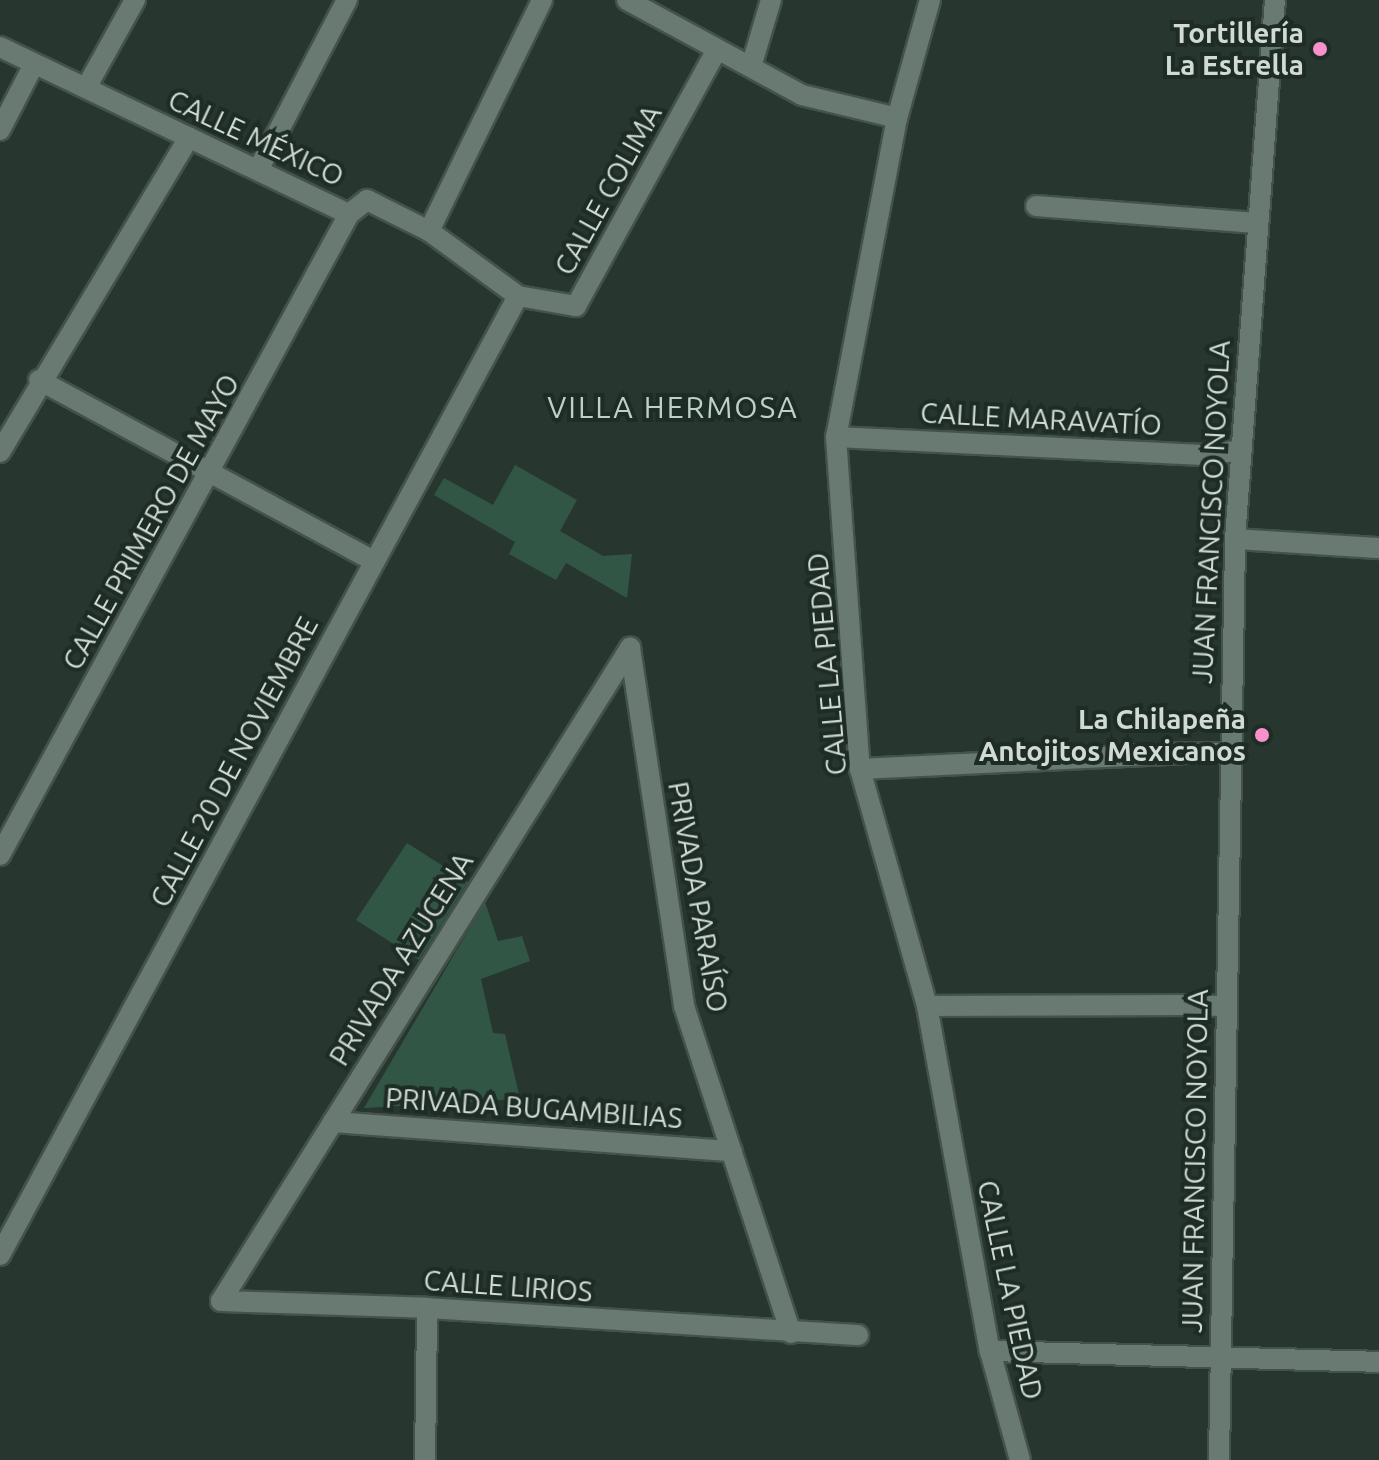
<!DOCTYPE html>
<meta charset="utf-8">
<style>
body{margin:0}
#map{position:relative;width:1379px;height:1460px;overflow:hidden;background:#27362f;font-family:Ubuntu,sans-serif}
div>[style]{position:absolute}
.green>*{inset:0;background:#325646}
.roads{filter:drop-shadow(2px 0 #45524c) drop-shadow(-2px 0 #45524c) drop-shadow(0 2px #45524c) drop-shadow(0 -2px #45524c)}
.pedestrian>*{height:20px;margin:-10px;padding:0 10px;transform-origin:10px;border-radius:10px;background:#697a72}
.minor>*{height:20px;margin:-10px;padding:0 10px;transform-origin:10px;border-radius:10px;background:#697a72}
.tertiary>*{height:20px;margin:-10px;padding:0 10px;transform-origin:10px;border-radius:10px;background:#697a72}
.dots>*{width:22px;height:22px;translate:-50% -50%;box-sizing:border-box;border:4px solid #1d2c25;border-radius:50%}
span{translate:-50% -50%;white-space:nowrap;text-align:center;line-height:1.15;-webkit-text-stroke:8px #1d2c25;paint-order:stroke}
.poi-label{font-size:28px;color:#d1dad6;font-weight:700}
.right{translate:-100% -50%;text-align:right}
.street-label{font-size:28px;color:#d1dad6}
.neighbourhood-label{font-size:30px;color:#bed1c8;letter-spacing:2px}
</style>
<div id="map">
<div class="green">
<div style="clip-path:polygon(515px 465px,577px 500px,560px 531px,603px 556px,632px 554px,627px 598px,566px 563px,556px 580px,509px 554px,515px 542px,434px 495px,444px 478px,493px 505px)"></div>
<div style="clip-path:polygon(407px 843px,468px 882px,419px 960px,356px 920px)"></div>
<div style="clip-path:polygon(485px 902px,498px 941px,522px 936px,530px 961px,481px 979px,493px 1033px,505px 1034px,520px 1099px,364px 1108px)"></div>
</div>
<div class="roads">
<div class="pedestrian">
<div style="left:1183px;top:753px;width:44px"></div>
<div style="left:1178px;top:1005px;width:47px;rotate:1.2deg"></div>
</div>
<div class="minor">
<div style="left:627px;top:0;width:199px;rotate:28.5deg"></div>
<div style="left:802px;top:95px;width:98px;rotate:13.6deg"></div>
<div style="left:930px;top:0;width:123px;rotate:105.6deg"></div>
<div style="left:897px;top:118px;width:325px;rotate:100.8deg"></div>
<div style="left:836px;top:437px;width:333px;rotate:85.9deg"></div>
<div style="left:860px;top:769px;width:246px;rotate:74.2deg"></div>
<div style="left:927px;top:1006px;width:351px;rotate:79.7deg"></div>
<div style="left:990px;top:1351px;width:113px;rotate:74.6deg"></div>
<div style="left:0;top:47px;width:387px;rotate:25.6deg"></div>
<div style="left:349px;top:214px;width:23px;rotate:-38deg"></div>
<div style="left:367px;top:200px;width:69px;rotate:26.6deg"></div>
<div style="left:429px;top:231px;width:110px;rotate:36.1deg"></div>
<div style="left:518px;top:296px;width:59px;rotate:9.8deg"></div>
<div style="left:576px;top:306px;width:292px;rotate:-61.2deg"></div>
<div style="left:751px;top:67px;width:70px;rotate:-73.4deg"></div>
<div style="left:86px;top:88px;width:101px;rotate:-60.9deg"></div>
<div style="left:0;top:130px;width:74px;rotate:-62.7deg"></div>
<div style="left:258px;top:170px;width:192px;rotate:-62.4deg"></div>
<div style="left:1036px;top:206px;width:221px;rotate:4.4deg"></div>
<div style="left:429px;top:231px;width:257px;rotate:-63.9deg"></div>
<div style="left:39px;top:380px;width:381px;rotate:28.4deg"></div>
<div style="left:836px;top:437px;width:367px;rotate:2.8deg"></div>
<div style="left:1203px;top:455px;width:39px;rotate:-7deg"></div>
<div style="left:0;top:452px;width:367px;rotate:-59deg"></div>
<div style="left:1235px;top:539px;width:144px;rotate:3.6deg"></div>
<div style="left:630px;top:648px;width:362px;rotate:81.4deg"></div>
<div style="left:684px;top:1006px;width:344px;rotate:71.9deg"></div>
<div style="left:860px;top:769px;width:323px;rotate:-2.8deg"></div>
<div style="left:0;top:855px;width:730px;rotate:-61.43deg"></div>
<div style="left:927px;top:1006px;width:251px;rotate:-0.2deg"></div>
<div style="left:333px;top:1122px;width:400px;rotate:4.2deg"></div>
<div style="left:0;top:1255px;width:1090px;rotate:-61.62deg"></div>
<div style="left:221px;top:1301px;width:771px;rotate:-57.94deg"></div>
<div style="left:221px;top:1301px;width:206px;rotate:1.9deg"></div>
<div style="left:427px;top:1308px;width:432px;rotate:3.6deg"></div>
<div style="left:990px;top:1351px;width:389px;rotate:1.6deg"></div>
<div style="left:425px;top:1460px;width:152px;rotate:-89.2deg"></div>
</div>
<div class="tertiary">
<div style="left:1219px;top:1460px;width:921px;rotate:-89deg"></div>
<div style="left:1235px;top:539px;width:540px;rotate:-85.76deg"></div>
</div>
</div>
<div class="dots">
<div style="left:1320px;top:49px;background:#f890cc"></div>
<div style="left:1262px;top:735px;background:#f890cc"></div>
</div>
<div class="poi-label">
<span class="right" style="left:1304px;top:49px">Tortillería<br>La Estrella</span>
<span class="right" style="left:1246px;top:735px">La Chilapeña<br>Antojitos Mexicanos</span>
</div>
<div class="street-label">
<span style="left:256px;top:138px;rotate:25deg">CALLE MÉXICO</span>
<span style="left:608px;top:190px;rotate:-61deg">CALLE COLIMA</span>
<span style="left:1041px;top:419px;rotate:3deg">CALLE MARAVATÍO</span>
<span style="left:1211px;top:512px;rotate:-87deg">JUAN FRANCISCO NOYOLA</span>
<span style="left:151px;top:522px;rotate:-61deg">CALLE PRIMERO DE MAYO</span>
<span style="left:827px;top:664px;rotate:-95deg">CALLE LA PIEDAD</span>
<span style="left:234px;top:762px;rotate:-62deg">CALLE 20 DE NOVIEMBRE</span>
<span style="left:698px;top:897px;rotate:80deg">PRIVADA PARAÍSO</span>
<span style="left:401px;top:959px;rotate:-58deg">PRIVADA AZUCENA</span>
<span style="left:534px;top:1108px;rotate:4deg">PRIVADA BUGAMBILIAS</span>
<span style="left:1195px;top:1161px;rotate:-89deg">JUAN FRANCISCO NOYOLA</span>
<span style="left:508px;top:1286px;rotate:4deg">CALLE LIRIOS</span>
<span style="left:1010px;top:1290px;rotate:78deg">CALLE LA PIEDAD</span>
</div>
<div class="neighbourhood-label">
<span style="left:673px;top:407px">VILLA HERMOSA</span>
</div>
</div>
